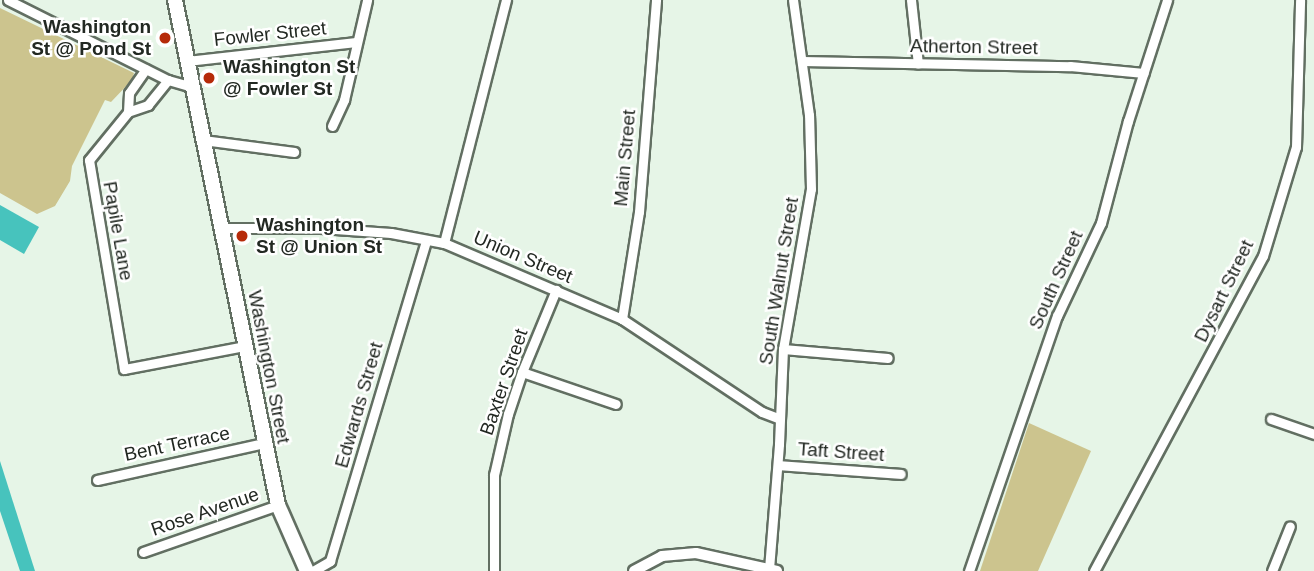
<!DOCTYPE html>
<style>
body{margin:0}
#map{position:relative;width:1314px;height:571px;overflow:hidden;background:#e6f5e7;font-family:Arial,sans-serif}
div>[style]{position:absolute}
.green>*{inset:0;background:#ccc48e}
.water>*{inset:0;background:#47c3bd}
.roads{filter:drop-shadow(2px 0 #626f62) drop-shadow(-2px 0 #626f62) drop-shadow(0 2px #626f62) drop-shadow(0 -2px #626f62)}
.minor>*{height:9px;margin:-4.5px;padding:0 4.5px;transform-origin:4.5px;border-radius:4.5px;background:#fff}
.tertiary>*{height:10px;margin:-5px;padding:0 5px;transform-origin:5px;border-radius:5px;background:#fff}
.primary>*{height:14px;margin:-7px;padding:0 7px;transform-origin:7px;border-radius:7px;background:#fff}
.dots>*{width:19px;height:19px;translate:-50% -50%;box-sizing:border-box;border:4px solid #fff;border-radius:50%}
span{translate:-50% -50%;white-space:nowrap;text-align:center;line-height:1.15;-webkit-text-stroke:5px #fff;paint-order:stroke}
.poi-label{font-size:19px;color:#222822;font-weight:700}
.right{translate:-100% -50%;text-align:right}
.left{translate:0 -50%;text-align:left}
.street-label{font-size:19px;color:#222822}
</style>
<div id="map">
<div class="green">
<div style="clip-path:polygon(0 8px,134px 73px,132px 80px,111px 102px,105px 100px,72px 166px,70px 181px,55px 206px,37px 214px,0 193px)"></div>
<div style="clip-path:polygon(1029px 423px,1091px 451px,1038px 571px,980px 571px)"></div>
</div>
<div class="water">
<div style="clip-path:polygon(0 205px,39px 227px,24px 254px,0 240px)"></div>
<div style="clip-path:polygon(0 461px,35px 571px,20px 571px,0 511px)"></div>
</div>
<div class="roads">
<div class="minor">
<div style="left:8px;top:0;width:179px;rotate:26.6deg"></div>
<div style="left:168px;top:80px;width:25px;rotate:16deg"></div>
<div style="left:911px;top:0;width:64px;rotate:83.8deg"></div>
<div style="left:187px;top:61px;width:170px;rotate:-6.4deg"></div>
<div style="left:802px;top:61px;width:268px;rotate:1.1deg"></div>
<div style="left:1070px;top:66px;width:74px;rotate:5.4deg"></div>
<div style="left:168px;top:80px;width:32px;rotate:129deg"></div>
<div style="left:148px;top:105px;width:21px;rotate:161deg"></div>
<div style="left:128px;top:112px;width:62px;rotate:129.1deg"></div>
<div style="left:89px;top:160px;width:212px;rotate:80.5deg"></div>
<div style="left:124px;top:369px;width:123px;rotate:-10.8deg"></div>
<div style="left:128px;top:112px;width:19px;rotate:-87deg"></div>
<div style="left:129px;top:93px;width:29px;rotate:-55deg"></div>
<div style="left:332px;top:126px;width:29px;rotate:-65deg"></div>
<div style="left:344px;top:100px;width:103px;rotate:-77deg"></div>
<div style="left:203px;top:140px;width:92px;rotate:7.5deg"></div>
<div style="left:221px;top:228px;width:100px"></div>
<div style="left:321px;top:228px;width:70px;rotate:4.1deg"></div>
<div style="left:391px;top:233px;width:54px;rotate:10.7deg"></div>
<div style="left:444px;top:243px;width:194px;rotate:23.1deg"></div>
<div style="left:622px;top:319px;width:168px;rotate:33.6deg"></div>
<div style="left:762px;top:412px;width:19px;rotate:21deg"></div>
<div style="left:444px;top:243px;width:251px;rotate:-75.7deg"></div>
<div style="left:622px;top:319px;width:108px;rotate:-81deg"></div>
<div style="left:639px;top:212px;width:213px;rotate:-85.4deg"></div>
<div style="left:783px;top:349px;width:105px;rotate:4.9deg"></div>
<div style="left:522px;top:372px;width:99px;rotate:18.8deg"></div>
<div style="left:1271px;top:419px;width:46px;rotate:19.2deg"></div>
<div style="left:778px;top:465px;width:123px;rotate:4.2deg"></div>
<div style="left:97px;top:480px;width:171px;rotate:-12.5deg"></div>
<div style="left:143px;top:552px;width:143px;rotate:-19.2deg"></div>
<div style="left:769px;top:569px;width:125px;rotate:-85.4deg"></div>
<div style="left:779px;top:444px;width:95px;rotate:-87.6deg"></div>
<div style="left:783px;top:349px;width:162px;rotate:-80.1deg"></div>
<div style="left:811px;top:189px;width:74px;rotate:-91.5deg"></div>
<div style="left:809px;top:115px;width:116px;rotate:-97.9deg"></div>
<div style="left:313px;top:571px;width:20px;rotate:-30deg"></div>
<div style="left:330px;top:561px;width:335px;rotate:-73.3deg"></div>
<div style="left:494px;top:571px;width:96px;rotate:-90deg"></div>
<div style="left:494px;top:475px;width:63px;rotate:-77.1deg"></div>
<div style="left:508px;top:414px;width:44px;rotate:-71.6deg"></div>
<div style="left:522px;top:372px;width:89px;rotate:-67.5deg"></div>
<div style="left:969px;top:571px;width:270px;rotate:-71deg"></div>
<div style="left:1057px;top:316px;width:103px;rotate:-64.7deg"></div>
<div style="left:1101px;top:223px;width:106px;rotate:-75.2deg"></div>
<div style="left:1128px;top:121px;width:127px;rotate:-72.1deg"></div>
<div style="left:1094px;top:571px;width:357px;rotate:-61.8deg"></div>
<div style="left:1263px;top:256px;width:114px;rotate:-73.2deg"></div>
<div style="left:1296px;top:147px;width:147px;rotate:-88.4deg"></div>
<div style="left:1272px;top:571px;width:48px;rotate:-68.2deg"></div>
</div>
<div class="tertiary">
<div style="left:634px;top:571px;width:32px;rotate:-28deg"></div>
<div style="left:662px;top:556px;width:34px;rotate:-5deg"></div>
<div style="left:696px;top:553px;width:83px;rotate:12.5deg"></div>
</div>
<div class="primary">
<div style="left:175px;top:0;width:515px;rotate:78.47deg"></div>
<div style="left:278px;top:505px;width:72px;rotate:66.3deg"></div>
</div>
</div>
<div class="dots">
<div style="left:165px;top:38px;background:#b62a09"></div>
<div style="left:209px;top:78px;background:#b62a09"></div>
<div style="left:242px;top:236px;background:#b62a09"></div>
</div>
<div class="poi-label">
<span class="right" style="left:151px;top:38px">Washington<br>St @ Pond St</span>
<span class="left" style="left:223px;top:78px">Washington St<br>@ Fowler St</span>
<span class="left" style="left:256px;top:236px">Washington<br>St @ Union St</span>
</div>
<div class="street-label">
<span style="left:270px;top:34px;rotate:-6deg">Fowler Street</span>
<span style="left:974px;top:47px;rotate:1deg">Atherton Street</span>
<span style="left:625px;top:158px;rotate:-85deg">Main Street</span>
<span style="left:118px;top:231px;rotate:80deg">Papile Lane</span>
<span style="left:523px;top:257px;rotate:23deg">Union Street</span>
<span style="left:1056px;top:280px;rotate:-66deg">South Street</span>
<span style="left:779px;top:281px;rotate:-81deg">South Walnut Street</span>
<span style="left:1224px;top:291px;rotate:-64deg">Dysart Street</span>
<span style="left:269px;top:367px;rotate:79deg">Washington Street</span>
<span style="left:504px;top:382px;rotate:-71deg">Baxter Street</span>
<span style="left:359px;top:405px;rotate:-74deg">Edwards Street</span>
<span style="left:177px;top:444px;rotate:-12deg">Bent Terrace</span>
<span style="left:841px;top:452px;rotate:4deg">Taft Street</span>
<span style="left:205px;top:512px;rotate:-19deg">Rose Avenue</span>
</div>
</div>
